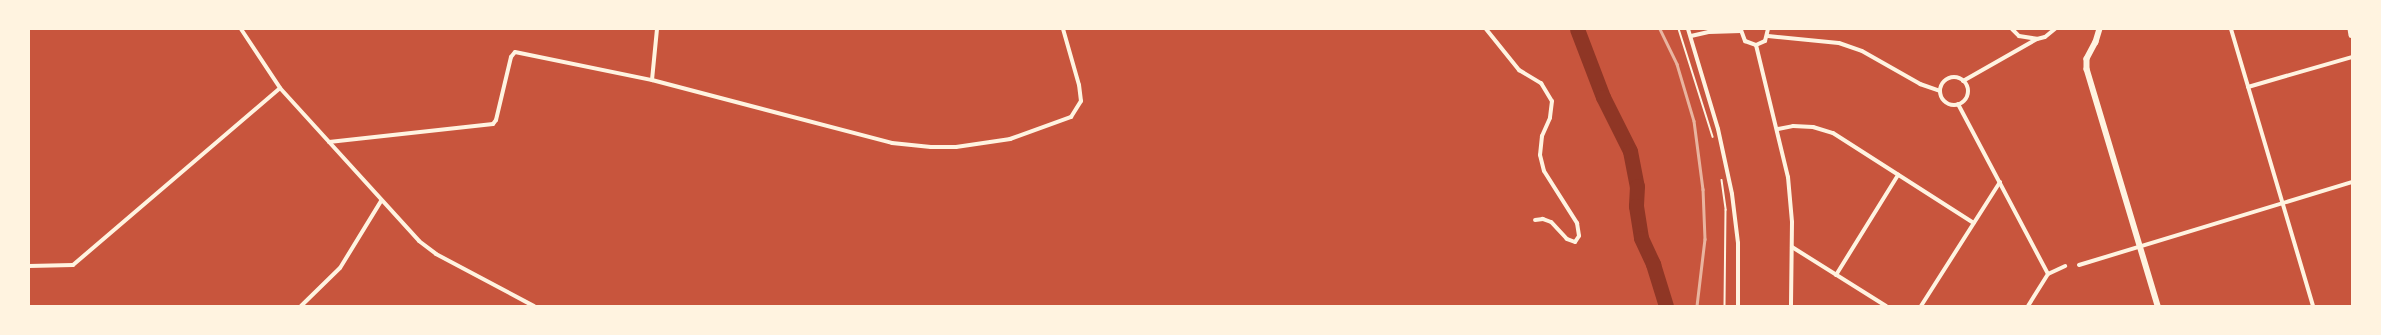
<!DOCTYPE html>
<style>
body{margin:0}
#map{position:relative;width:2381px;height:335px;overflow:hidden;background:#c8553d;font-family:Rubik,sans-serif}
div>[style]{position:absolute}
.river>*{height:15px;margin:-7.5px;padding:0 7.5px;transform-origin:7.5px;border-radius:7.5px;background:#8f3625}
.path>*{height:1.5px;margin:-0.75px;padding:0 0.75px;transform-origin:0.75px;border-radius:0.75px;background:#fff3e0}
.minor>*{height:4px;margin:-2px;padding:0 2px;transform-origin:2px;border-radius:2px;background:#fff3e0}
.minor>.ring{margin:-2px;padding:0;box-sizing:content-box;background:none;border:4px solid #fff3e0;border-radius:50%}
.tertiary>*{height:5.5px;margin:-2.75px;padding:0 2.75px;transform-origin:2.75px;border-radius:2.75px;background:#fff3e0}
.rail>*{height:2.5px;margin:-1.25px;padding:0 1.25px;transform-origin:1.25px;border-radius:1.25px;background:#e9b49f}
span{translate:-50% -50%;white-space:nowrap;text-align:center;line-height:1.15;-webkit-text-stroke:3.5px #fff3e0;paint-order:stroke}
.frame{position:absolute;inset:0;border:30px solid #fff3e0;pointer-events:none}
</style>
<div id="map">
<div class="river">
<div style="left:1577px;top:29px;width:73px;rotate:69.1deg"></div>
<div style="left:1603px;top:97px;width:60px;rotate:63.4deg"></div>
<div style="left:1630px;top:151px;width:36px;rotate:79deg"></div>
<div style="left:1637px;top:186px;width:20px;rotate:93deg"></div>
<div style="left:1636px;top:206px;width:32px;rotate:81deg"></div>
<div style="left:1641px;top:238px;width:29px;rotate:65deg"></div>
<div style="left:1653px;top:264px;width:44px;rotate:72.8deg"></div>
</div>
<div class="path">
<div style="left:1679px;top:29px;width:113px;rotate:72.5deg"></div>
<div style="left:1722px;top:180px;width:30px;rotate:82deg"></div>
<div style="left:1726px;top:210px;width:96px;rotate:90.6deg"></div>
</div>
<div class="minor">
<div style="left:241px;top:29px;width:71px;rotate:56.5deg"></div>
<div style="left:280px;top:88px;width:207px;rotate:47.7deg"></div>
<div style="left:419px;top:241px;width:21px;rotate:37deg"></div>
<div style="left:436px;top:254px;width:111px;rotate:28deg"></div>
<div style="left:657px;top:29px;width:51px;rotate:95.6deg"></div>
<div style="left:652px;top:80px;width:248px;rotate:14.7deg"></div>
<div style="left:892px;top:143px;width:39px;rotate:6deg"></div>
<div style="left:931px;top:147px;width:25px"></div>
<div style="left:956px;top:147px;width:55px;rotate:-8.4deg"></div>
<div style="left:1010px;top:139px;width:65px;rotate:-19.8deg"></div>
<div style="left:1071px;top:117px;width:19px;rotate:-58deg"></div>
<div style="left:1081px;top:101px;width:16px;rotate:-97deg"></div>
<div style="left:1079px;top:85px;width:58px;rotate:-105.9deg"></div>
<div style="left:1486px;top:29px;width:53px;rotate:51.2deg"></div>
<div style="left:1519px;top:70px;width:26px;rotate:31deg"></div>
<div style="left:1541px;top:83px;width:21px;rotate:59deg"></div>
<div style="left:1552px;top:101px;width:17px;rotate:97deg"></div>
<div style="left:1550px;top:118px;width:20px;rotate:114deg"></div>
<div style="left:1542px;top:136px;width:19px;rotate:96deg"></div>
<div style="left:1540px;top:155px;width:16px;rotate:76deg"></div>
<div style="left:1544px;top:171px;width:62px;rotate:57.6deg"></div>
<div style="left:1577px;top:223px;width:13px;rotate:81deg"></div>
<div style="left:1579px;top:236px;width:7px;rotate:124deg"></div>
<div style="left:1575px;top:242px;width:9px;rotate:-159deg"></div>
<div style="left:1567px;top:239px;width:23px;rotate:-133deg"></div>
<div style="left:1551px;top:222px;width:9px;rotate:-159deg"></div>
<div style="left:1543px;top:219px;width:8px;rotate:173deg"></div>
<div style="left:1688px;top:29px;width:104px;rotate:73.3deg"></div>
<div style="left:1718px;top:129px;width:66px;rotate:77.8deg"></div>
<div style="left:1732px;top:194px;width:49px;rotate:83deg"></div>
<div style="left:1738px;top:243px;width:63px;rotate:90deg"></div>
<div style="left:2012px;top:29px;width:10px;rotate:45deg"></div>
<div style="left:2019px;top:36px;width:18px;rotate:9deg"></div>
<div style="left:2037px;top:39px;width:8px;rotate:-14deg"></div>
<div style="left:2045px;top:37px;width:13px;rotate:-39deg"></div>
<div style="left:2231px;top:29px;width:289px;rotate:73.5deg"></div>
<div style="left:1741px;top:30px;width:12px;rotate:70deg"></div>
<div style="left:1745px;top:41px;width:12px;rotate:20deg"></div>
<div style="left:1756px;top:45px;width:10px;rotate:-24deg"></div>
<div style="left:1765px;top:41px;width:12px;rotate:-76deg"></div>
<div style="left:1691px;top:36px;width:18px;rotate:-13deg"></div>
<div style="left:1709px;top:32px;width:32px;rotate:-2deg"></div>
<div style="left:1768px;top:36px;width:71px;rotate:5.6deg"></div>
<div style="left:1839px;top:43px;width:24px;rotate:19deg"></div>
<div style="left:1862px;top:51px;width:67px;rotate:29.6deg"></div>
<div style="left:1920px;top:84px;width:21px;rotate:19deg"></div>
<div style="left:1756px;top:45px;width:136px;rotate:76.4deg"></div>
<div style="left:1788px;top:177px;width:45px;rotate:84.9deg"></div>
<div style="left:1792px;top:222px;width:84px;rotate:90.7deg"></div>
<div class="ring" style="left:1940px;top:77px;width:24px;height:24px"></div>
<div style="left:1963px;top:81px;width:85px;rotate:-29.6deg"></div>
<div style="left:2248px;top:87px;width:108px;rotate:-16.1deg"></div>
<div style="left:1958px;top:104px;width:192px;rotate:62.1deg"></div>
<div style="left:1778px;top:129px;width:15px;rotate:-11deg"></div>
<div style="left:1793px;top:126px;width:20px;rotate:3deg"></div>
<div style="left:1813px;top:127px;width:21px;rotate:17deg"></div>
<div style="left:1833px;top:133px;width:167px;rotate:32.6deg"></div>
<div style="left:329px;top:142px;width:165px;rotate:-6.3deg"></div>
<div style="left:493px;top:124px;width:5px;rotate:-53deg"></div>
<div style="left:496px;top:120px;width:65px;rotate:-76.6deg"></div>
<div style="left:511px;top:57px;width:6px;rotate:-51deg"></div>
<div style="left:515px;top:52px;width:140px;rotate:11.6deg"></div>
<div style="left:1792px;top:247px;width:111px;rotate:32.1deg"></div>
<div style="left:2079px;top:265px;width:285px;rotate:-16.9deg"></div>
<div style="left:29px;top:266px;width:44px;rotate:-1.3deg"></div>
<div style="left:73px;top:265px;width:272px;rotate:-40.5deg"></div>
<div style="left:1836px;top:275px;width:118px;rotate:-58.2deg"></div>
<div style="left:301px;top:306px;width:54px;rotate:-44.3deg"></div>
<div style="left:340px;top:268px;width:79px;rotate:-58.5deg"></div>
<div style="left:1921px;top:306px;width:147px;rotate:-57.5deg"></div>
<div style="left:2028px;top:306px;width:38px;rotate:-58deg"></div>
<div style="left:2048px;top:274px;width:19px;rotate:-25deg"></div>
</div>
<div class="tertiary">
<div style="left:2100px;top:29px;width:14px;rotate:107deg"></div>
<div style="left:2096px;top:42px;width:19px;rotate:118deg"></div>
<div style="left:2087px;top:59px;width:10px;rotate:90deg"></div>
<div style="left:2087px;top:69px;width:247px;rotate:73.3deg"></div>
<div style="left:2351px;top:29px;width:6px;rotate:81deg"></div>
</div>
<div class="rail">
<div style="left:1660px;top:29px;width:39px;rotate:64deg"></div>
<div style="left:1677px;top:64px;width:59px;rotate:73.4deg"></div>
<div style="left:1694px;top:121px;width:69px;rotate:82.5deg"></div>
<div style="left:1703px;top:189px;width:50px;rotate:87.7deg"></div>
<div style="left:1705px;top:239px;width:67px;rotate:96.8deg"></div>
</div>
<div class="frame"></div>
</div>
